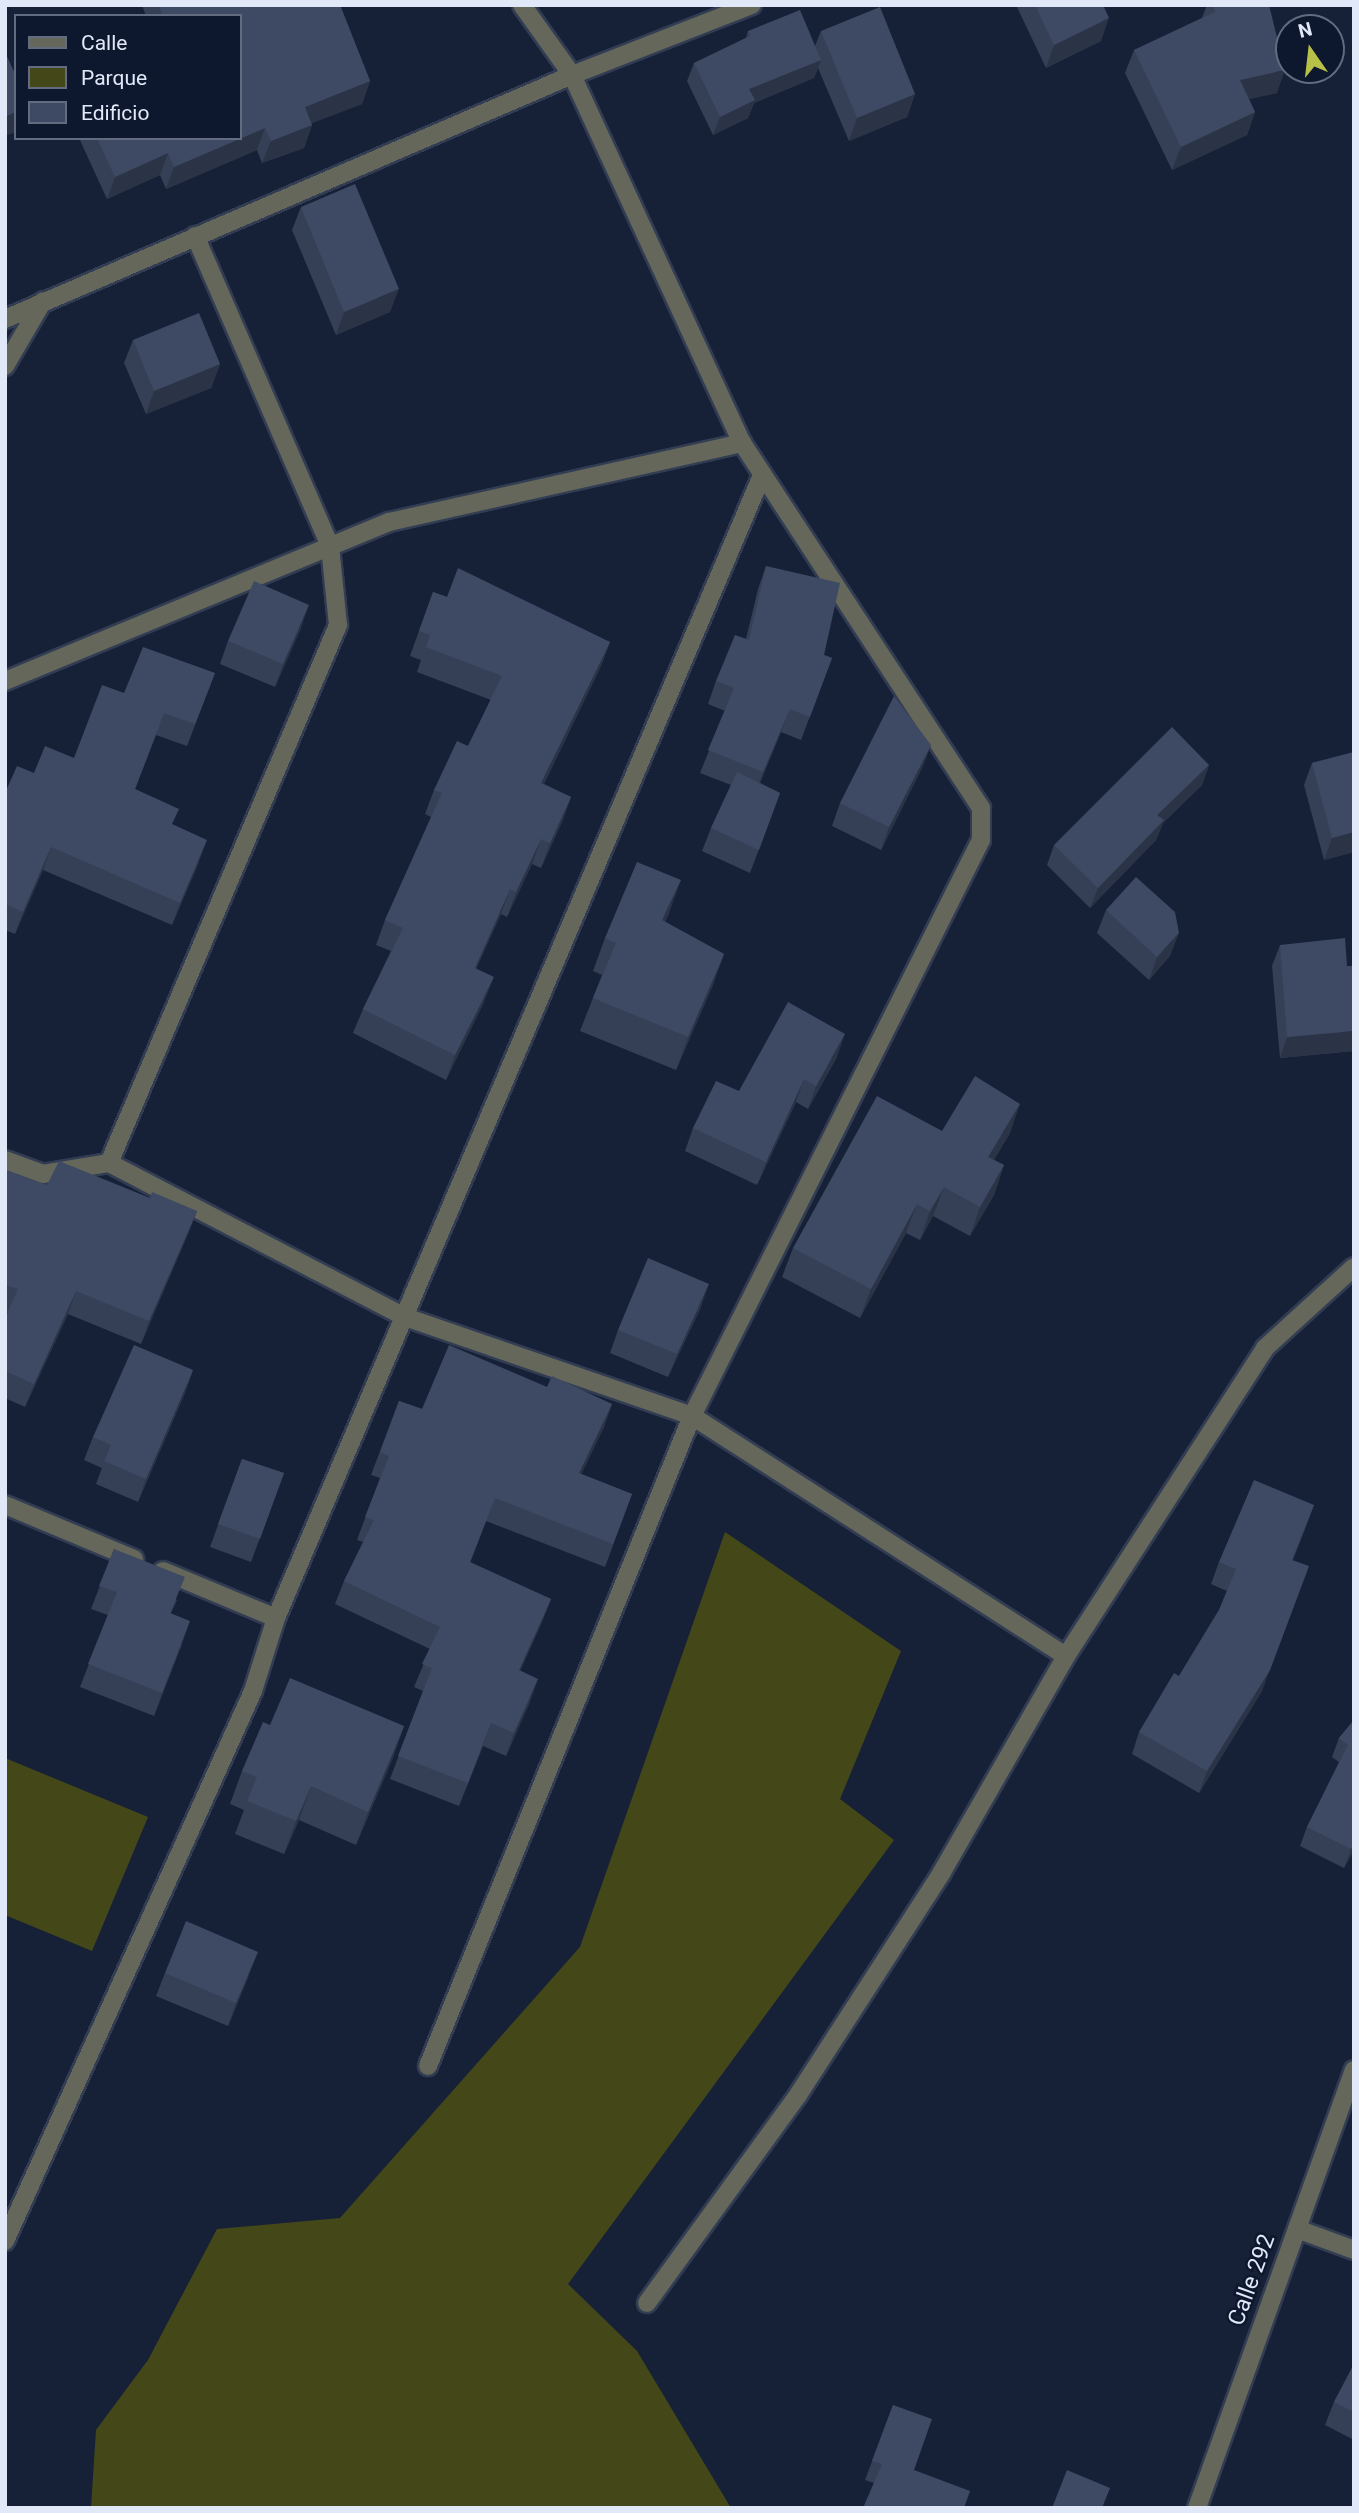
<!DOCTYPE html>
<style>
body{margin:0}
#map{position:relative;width:1359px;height:2513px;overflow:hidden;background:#162138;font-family:Roboto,sans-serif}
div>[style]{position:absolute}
.green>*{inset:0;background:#444818}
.roads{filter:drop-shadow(2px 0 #323d53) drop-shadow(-2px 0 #323d53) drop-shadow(0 2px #323d53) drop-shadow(0 -2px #323d53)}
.minor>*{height:18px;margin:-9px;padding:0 9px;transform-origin:9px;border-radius:9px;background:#65675a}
.wall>*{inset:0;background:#354056}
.shaded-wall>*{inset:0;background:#2b3446}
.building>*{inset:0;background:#3e4a64}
span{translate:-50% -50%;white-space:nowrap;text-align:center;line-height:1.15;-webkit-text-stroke:5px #0d172d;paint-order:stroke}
.street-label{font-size:23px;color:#e1e9f9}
.frame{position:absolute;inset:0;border:7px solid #e1e9f9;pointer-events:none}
.legend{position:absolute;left:14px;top:14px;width:228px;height:126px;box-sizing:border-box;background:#0d172d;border:2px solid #626b7f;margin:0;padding:9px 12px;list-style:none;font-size:21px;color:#e1e9f9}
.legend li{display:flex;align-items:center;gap:14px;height:35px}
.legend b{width:35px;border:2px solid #626b7f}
.north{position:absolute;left:1275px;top:14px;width:70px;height:70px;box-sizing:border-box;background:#0d172d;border:2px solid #626b7f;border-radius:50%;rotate:346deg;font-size:19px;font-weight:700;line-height:28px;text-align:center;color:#e1e9f9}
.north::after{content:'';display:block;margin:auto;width:24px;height:32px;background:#b8c147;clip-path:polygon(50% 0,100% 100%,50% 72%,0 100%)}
</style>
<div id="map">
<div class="green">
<div style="clip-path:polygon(725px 1532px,901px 1651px,840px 1799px,894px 1840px,568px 2284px,637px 2351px,731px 2508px,91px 2508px,96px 2430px,148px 2360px,217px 2229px,340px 2218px,580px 1947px)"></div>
<div style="clip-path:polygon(5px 1758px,148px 1817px,92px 1951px,5px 1915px)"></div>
</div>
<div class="roads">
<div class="minor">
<div style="left:5px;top:319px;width:617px;rotate:-23.28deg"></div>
<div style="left:572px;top:75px;width:193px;rotate:-21.3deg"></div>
<div style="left:5px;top:366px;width:75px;rotate:-59.7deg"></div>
<div style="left:5px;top:681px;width:416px;rotate:-22.5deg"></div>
<div style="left:389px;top:522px;width:362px;rotate:-12.6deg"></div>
<div style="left:5px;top:1160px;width:40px;rotate:20.2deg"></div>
<div style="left:43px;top:1174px;width:67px;rotate:-9.5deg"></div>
<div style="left:109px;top:1163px;width:334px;rotate:27.5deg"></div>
<div style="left:405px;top:1317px;width:304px;rotate:19deg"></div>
<div style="left:692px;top:1416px;width:444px;rotate:32.7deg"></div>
<div style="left:109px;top:1163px;width:585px;rotate:-66.94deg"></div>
<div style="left:338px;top:625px;width:79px;rotate:-95.8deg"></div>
<div style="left:330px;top:546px;width:338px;rotate:-113.5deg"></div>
<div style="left:5px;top:1505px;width:140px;rotate:22.7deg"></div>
<div style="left:163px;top:1571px;width:122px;rotate:22.6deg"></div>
<div style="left:428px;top:2066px;width:702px;rotate:-67.9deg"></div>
<div style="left:692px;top:1416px;width:644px;rotate:-63.36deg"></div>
<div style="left:981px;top:840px;width:32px;rotate:-90deg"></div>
<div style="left:981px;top:808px;width:436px;rotate:-123.2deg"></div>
<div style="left:742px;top:443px;width:405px;rotate:-114.8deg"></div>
<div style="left:572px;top:75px;width:86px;rotate:-125.5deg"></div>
<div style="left:1297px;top:2229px;width:61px;rotate:20.2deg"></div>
<div style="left:5px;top:2241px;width:603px;rotate:-65.73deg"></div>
<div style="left:253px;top:1691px;width:77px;rotate:-72.5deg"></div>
<div style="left:276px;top:1618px;width:1242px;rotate:-66.96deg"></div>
<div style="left:647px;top:2303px;width:257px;rotate:-54deg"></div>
<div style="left:798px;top:2095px;width:265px;rotate:-57.1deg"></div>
<div style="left:942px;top:1872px;width:249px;rotate:-60.1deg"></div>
<div style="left:1066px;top:1656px;width:367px;rotate:-57.1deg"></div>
<div style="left:1265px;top:1348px;width:120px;rotate:-42.3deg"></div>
<div style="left:1197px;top:2508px;width:465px;rotate:-70.3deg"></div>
</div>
</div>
<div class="wall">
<div style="clip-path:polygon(142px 5px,340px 5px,370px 81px,362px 104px,311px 123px,312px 125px,304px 148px,262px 163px,257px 150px,166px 189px,160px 175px,107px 199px,79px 138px,240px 138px,240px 16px,146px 16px)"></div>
<div style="clip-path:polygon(1016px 5px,1103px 5px,1101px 41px,1046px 68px)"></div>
<div style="clip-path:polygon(1207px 5px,1269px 5px,1277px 93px,1249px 99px,1255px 112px,1247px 135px,1172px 170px,1125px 73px,1134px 50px,1202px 18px)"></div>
<div style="clip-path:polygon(748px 31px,815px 46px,821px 31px,915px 94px,907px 117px,849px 141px,818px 68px,814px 78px,754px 103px,748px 118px,713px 135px,687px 81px,694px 63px,746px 38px)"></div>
<div style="clip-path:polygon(301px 207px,390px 312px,336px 335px,292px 230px)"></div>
<div style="clip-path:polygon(133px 340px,220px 364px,211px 388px,146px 414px,124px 363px)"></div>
<div style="clip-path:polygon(766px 566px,824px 655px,832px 658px,801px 740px,781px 732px,760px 783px,780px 793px,750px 873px,702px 851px,711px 828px,731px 785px,700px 773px,725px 711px,708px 704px,716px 681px,746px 639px,758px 589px)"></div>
<div style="clip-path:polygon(433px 592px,447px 597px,610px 642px,601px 666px,544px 784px,571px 797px,562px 822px,541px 868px,532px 864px,507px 917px,501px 914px,476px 969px,484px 1002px,446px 1080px,353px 1033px,363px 1009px,391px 951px,376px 945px,385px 920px,431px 817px,425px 814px,434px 790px,468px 746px,491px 700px,417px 672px,421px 660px,410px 656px)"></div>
<div style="clip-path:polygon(301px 628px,275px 687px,220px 664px,228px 641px)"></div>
<div style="clip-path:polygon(215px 673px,187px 746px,156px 735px,135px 789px,173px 825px,199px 862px,172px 925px,43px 870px,15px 934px,5px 930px,5px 793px,34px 773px,74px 758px,124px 693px)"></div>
<div style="clip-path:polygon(931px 745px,922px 768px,881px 850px,832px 826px,840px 803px)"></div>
<div style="clip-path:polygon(1354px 752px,1354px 852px,1324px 860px,1304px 785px,1312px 763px)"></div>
<div style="clip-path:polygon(1209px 765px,1202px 785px,1163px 823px,1156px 840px,1090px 908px,1047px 865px,1054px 845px)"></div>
<div style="clip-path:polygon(1106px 910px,1170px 956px,1149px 980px,1097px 933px)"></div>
<div style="clip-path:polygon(669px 913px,665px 922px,724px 954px,712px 987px,676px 1070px,580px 1031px,602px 975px,593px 971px,605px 938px)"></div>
<div style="clip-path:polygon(1280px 945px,1354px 1051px,1280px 1058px,1272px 966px)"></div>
<div style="clip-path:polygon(837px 1057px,808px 1109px,796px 1102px,757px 1185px,685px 1151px,693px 1128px,739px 1091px)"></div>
<div style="clip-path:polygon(942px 1131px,1010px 1133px,994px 1160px,1004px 1165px,994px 1195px,970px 1236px,933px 1216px,920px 1240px,906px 1233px,860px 1318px,782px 1277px,793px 1248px)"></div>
<div style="clip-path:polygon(5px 1170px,47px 1185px,150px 1198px,197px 1211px,188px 1234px,141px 1344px,68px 1314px,25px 1407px,5px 1398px,5px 1318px,8px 1312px,5px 1311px)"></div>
<div style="clip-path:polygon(701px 1307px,668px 1377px,610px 1353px,618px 1330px)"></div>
<div style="clip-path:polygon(193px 1370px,185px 1393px,138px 1502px,96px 1484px,102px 1468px,84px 1460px,93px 1437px)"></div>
<div style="clip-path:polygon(547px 1387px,612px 1404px,604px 1427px,581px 1474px,632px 1494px,605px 1567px,486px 1521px,470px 1563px,551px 1599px,542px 1622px,520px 1671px,530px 1702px,506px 1756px,483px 1746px,459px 1806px,390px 1779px,423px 1691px,414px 1687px,430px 1649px,335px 1604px,344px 1581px,363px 1542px,357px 1540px,380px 1478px,371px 1475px,399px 1401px,422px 1409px)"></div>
<div style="clip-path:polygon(242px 1459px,284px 1473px,251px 1562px,210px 1547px)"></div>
<div style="clip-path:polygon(1314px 1505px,1293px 1560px,1262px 1691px,1199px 1793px,1132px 1754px,1139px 1732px,1179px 1676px,1219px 1610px,1227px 1591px,1211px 1584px,1219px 1562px)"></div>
<div style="clip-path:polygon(114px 1549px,177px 1600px,171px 1613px,182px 1644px,154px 1716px,80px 1687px,108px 1615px,91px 1609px)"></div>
<div style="clip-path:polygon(1354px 1720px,1354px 1850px,1344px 1868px,1300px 1846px,1307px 1827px,1339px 1762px,1332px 1757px,1339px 1738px)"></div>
<div style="clip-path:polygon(270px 1725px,404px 1726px,392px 1760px,356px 1845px,299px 1820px,284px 1854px,235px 1834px,244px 1810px,230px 1804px,242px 1771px)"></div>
<div style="clip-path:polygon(165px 1973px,249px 1975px,228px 2026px,156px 1996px)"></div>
<div style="clip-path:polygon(1354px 2364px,1354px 2440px,1325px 2425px,1334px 2402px)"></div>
<div style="clip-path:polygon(893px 2405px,914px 2470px,874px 2483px,865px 2480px)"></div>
</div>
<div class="shaded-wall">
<div style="clip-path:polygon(1109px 18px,1101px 41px,1046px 68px,1054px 45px)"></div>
<div style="clip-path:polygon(821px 60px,814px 78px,754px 103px,748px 118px,713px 135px,720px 117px,749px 89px)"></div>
<div style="clip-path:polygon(1285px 70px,1277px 93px,1232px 103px,1240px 80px)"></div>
<div style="clip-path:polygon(370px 81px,362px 104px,297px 129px,305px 107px)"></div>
<div style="clip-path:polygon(915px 94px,907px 117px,849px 141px,857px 118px)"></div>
<div style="clip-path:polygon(16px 112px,16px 132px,5px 136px,5px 117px)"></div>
<div style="clip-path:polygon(1255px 112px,1247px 135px,1172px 170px,1181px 147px)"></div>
<div style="clip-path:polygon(312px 125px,304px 148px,262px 163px,271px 141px)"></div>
<div style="clip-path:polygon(265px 128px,257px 150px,166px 189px,174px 167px)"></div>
<div style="clip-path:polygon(168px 153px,160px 175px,107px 199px,115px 177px)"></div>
<div style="clip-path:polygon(399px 289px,390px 312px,336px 335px,344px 312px)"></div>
<div style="clip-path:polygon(220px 364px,211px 388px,146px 414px,154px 391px)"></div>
<div style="clip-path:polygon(309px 605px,301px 628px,275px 687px,283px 664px)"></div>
<div style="clip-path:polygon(610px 642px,601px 666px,532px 808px,541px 783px)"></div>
<div style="clip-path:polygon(790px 709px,781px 732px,755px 795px,763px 772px)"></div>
<div style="clip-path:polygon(931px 745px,922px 768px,881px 850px,889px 827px)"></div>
<div style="clip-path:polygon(1209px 765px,1202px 785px,1163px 823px,1156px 840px,1090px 908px,1098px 888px,1157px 815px)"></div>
<div style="clip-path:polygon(571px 797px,562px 822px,541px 868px,550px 843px)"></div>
<div style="clip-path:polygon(1354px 832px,1354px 852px,1324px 860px,1332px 838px)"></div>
<div style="clip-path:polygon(541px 839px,532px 864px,507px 917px,516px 892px)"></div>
<div style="clip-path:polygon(207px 840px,199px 862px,172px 925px,180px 903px)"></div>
<div style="clip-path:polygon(51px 847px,43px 870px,15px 934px,23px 912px)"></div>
<div style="clip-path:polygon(681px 880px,669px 913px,650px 953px,662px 920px)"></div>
<div style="clip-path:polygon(510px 889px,501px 914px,465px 993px,475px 968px)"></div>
<div style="clip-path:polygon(1179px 933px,1170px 956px,1149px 980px,1157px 957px)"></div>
<div style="clip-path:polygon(724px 954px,712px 987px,676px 1070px,688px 1037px)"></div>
<div style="clip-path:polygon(494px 977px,484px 1002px,446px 1080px,455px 1055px)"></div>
<div style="clip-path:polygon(1354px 1031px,1354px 1051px,1280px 1058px,1287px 1037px)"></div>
<div style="clip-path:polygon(845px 1034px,837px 1057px,808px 1109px,816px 1086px)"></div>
<div style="clip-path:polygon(804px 1079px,796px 1102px,757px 1185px,766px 1162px)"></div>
<div style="clip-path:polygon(1020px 1104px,1010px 1133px,978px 1186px,988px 1157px)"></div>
<div style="clip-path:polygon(1004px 1165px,994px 1195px,970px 1236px,980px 1207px)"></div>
<div style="clip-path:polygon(944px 1187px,933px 1216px,920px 1240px,930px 1211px)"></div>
<div style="clip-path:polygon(917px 1204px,906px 1233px,860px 1318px,871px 1289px)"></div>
<div style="clip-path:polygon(197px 1211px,188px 1234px,141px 1344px,149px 1321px)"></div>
<div style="clip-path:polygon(709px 1284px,701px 1307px,668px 1377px,677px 1354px)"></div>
<div style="clip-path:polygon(76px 1291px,68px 1314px,25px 1407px,34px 1384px)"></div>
<div style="clip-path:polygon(193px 1370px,185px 1393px,138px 1502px,146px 1479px)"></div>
<div style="clip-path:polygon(612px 1404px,604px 1427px,571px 1496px,579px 1473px)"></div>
<div style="clip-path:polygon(1314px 1505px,1306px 1527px,1284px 1582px,1292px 1560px)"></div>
<div style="clip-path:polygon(1309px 1566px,1262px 1691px,1199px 1793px,1207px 1771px)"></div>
<div style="clip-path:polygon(551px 1599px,542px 1622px,510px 1693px,519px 1670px)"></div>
<div style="clip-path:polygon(190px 1621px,182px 1644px,154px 1716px,162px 1693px)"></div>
<div style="clip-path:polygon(538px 1679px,530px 1702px,506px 1756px,514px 1733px)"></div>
<div style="clip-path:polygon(491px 1723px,483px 1746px,459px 1806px,468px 1783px)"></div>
<div style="clip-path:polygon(404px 1726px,392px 1760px,356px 1845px,368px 1812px)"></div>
<div style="clip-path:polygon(311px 1786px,299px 1820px,284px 1854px,296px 1821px)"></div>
<div style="clip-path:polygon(1354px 1844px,1354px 1850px,1344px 1868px,1351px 1849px)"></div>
<div style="clip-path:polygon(258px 1952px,249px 1975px,228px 2026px,236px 2003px)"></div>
</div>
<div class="building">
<div style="clip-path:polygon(159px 5px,340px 5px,370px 81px,305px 107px,312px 125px,271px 141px,265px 128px,174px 167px,168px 153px,115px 177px,97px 138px,240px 138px,240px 16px,163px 16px)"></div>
<div style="clip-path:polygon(1035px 5px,1103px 5px,1109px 18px,1054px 45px)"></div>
<div style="clip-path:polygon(1213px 5px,1269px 5px,1285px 70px,1240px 80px,1255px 112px,1181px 147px,1134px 50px,1215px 12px)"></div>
<div style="clip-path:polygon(880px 7px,915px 94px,857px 118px,821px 31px)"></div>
<div style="clip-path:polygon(800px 10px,821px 60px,749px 89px,755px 100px,720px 117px,694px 63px,750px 36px,748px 31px)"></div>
<div style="clip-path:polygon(5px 52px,16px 76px,16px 112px,5px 117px)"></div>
<div style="clip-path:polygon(355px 184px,399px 289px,344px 312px,301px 207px)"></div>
<div style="clip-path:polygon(199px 313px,220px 364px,154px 391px,133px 340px)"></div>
<div style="clip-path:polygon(766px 566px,840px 583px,824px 655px,832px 658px,810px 717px,790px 709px,763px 772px,708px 750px,734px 688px,716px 681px,735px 635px,749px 640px)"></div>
<div style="clip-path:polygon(458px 568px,610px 642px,541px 783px,571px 797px,550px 843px,541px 839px,516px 892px,510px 889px,475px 968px,494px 977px,455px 1055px,363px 1009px,403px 928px,385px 920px,442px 793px,434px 790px,457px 741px,468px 746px,502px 676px,426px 647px,430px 635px,419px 631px,433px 592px,447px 597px)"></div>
<div style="clip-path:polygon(254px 581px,309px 605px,283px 664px,228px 641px)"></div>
<div style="clip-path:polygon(143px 647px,215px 673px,195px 724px,164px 713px,135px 789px,179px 809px,172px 824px,207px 840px,180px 903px,51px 847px,23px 912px,5px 904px,5px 793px,17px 766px,34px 773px,45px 746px,74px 758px,102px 685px,124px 693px)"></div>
<div style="clip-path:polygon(894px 696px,931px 745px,889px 827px,840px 803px)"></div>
<div style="clip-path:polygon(1172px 727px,1209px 765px,1157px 815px,1164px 820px,1098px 888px,1054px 845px)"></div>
<div style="clip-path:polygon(1354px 752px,1354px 832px,1332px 838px,1312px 763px)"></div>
<div style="clip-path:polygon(737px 772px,780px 793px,759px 850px,711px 828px)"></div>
<div style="clip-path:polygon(637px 862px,681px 880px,662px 920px,724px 954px,688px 1037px,593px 998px,616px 943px,605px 938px)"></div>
<div style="clip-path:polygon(1136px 877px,1175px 912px,1179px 933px,1157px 957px,1106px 910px)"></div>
<div style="clip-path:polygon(1345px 938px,1347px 966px,1354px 966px,1354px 1031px,1287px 1037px,1280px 945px)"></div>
<div style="clip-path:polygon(788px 1002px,845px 1034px,816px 1086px,804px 1079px,766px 1162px,693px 1128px,716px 1081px,739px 1091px)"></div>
<div style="clip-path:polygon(975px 1076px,1020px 1104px,988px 1157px,1004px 1165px,980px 1207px,944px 1187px,930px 1211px,917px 1204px,871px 1289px,793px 1248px,877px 1096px,942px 1131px)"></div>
<div style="clip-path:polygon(59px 1161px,150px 1198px,152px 1192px,197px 1211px,149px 1321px,76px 1291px,34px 1384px,5px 1371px,5px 1318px,18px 1289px,5px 1285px,5px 1170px,47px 1185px)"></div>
<div style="clip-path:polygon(648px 1258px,709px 1284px,677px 1354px,618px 1330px)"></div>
<div style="clip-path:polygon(134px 1345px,193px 1370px,146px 1479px,104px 1461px,111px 1445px,93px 1437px)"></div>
<div style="clip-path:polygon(449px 1345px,547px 1387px,552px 1376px,612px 1404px,579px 1473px,632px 1494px,613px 1544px,495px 1498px,470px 1562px,551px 1599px,519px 1670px,538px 1679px,514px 1733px,491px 1723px,468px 1783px,398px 1756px,432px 1668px,422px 1664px,440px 1627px,344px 1581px,374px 1520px,365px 1517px,389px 1456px,380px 1452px,399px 1401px,422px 1409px)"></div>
<div style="clip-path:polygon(242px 1459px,284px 1473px,260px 1539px,218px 1524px)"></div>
<div style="clip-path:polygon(1254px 1480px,1314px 1505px,1292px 1560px,1309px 1566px,1270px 1670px,1207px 1771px,1139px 1732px,1174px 1673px,1179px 1676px,1219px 1610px,1236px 1569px,1219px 1562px)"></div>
<div style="clip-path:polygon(114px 1549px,185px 1577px,170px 1613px,190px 1621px,162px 1693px,88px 1664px,117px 1592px,99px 1586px)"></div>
<div style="clip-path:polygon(290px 1678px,404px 1726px,368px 1812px,311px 1786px,296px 1821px,247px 1801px,257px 1777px,242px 1771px,263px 1722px,270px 1725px)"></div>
<div style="clip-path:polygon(1354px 1720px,1354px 1844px,1351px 1849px,1307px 1827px,1348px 1745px,1339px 1738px)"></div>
<div style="clip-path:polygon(186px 1921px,258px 1952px,236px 2003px,165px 1973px)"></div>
<div style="clip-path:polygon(1354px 2364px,1354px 2412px,1334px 2402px)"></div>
<div style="clip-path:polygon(893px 2405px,932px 2419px,914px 2470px,970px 2491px,964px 2508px,863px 2508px,882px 2464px,872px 2461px)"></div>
<div style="clip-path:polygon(1067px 2470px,1110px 2488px,1102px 2508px,1052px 2508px)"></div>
</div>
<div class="street-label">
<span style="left:1252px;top:2280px;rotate:-70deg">Calle 292</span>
</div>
<div class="frame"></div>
<ul class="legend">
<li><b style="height:9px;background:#65675a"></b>Calle</li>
<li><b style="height:19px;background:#444818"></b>Parque</li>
<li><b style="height:19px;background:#3e4a64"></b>Edificio</li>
</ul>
<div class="north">N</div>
</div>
